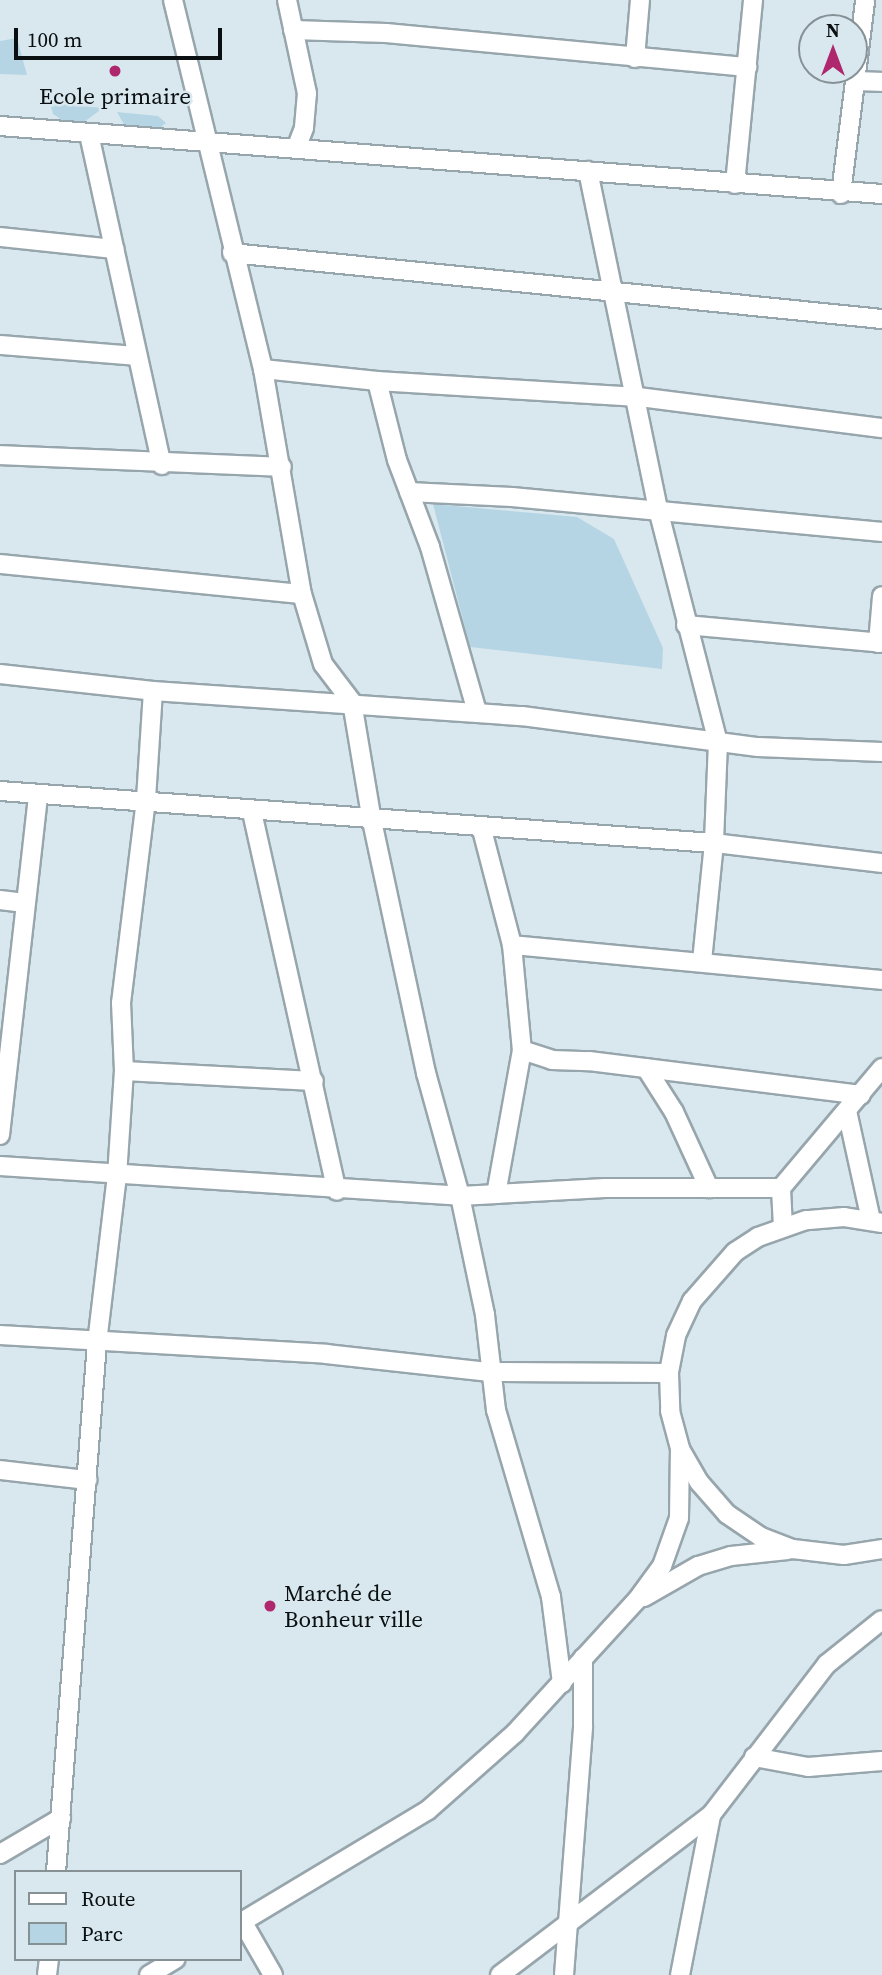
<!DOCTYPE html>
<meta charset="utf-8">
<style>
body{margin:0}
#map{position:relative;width:882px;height:1975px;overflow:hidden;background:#d9e8ef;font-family:"Source Serif 4",serif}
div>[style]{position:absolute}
.green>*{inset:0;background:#b6d5e4}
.roads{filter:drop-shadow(2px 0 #97a5ac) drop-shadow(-2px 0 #97a5ac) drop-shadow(0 2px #97a5ac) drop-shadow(0 -2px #97a5ac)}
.minor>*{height:18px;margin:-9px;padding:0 9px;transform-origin:9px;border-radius:9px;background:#fff}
.dots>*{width:19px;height:19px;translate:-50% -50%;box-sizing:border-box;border:4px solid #d9e8ef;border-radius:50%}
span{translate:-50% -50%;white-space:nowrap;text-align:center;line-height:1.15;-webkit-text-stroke:5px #d9e8ef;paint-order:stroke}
.poi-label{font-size:23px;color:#0a0f11}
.left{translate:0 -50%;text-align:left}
.legend{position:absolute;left:14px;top:1870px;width:228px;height:91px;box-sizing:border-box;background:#d9e8ef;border:2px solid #869196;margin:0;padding:9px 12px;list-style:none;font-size:21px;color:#0a0f11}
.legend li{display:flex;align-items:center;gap:14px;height:35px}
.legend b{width:35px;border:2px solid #869196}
.north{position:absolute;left:798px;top:14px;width:70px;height:70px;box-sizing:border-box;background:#d9e8ef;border:2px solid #869196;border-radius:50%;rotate:0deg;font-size:19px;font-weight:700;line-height:28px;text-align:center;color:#0a0f11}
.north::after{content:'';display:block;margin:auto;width:24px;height:32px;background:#af286d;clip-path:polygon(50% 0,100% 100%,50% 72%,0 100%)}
.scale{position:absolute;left:14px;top:28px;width:208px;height:32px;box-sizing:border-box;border:4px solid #0a0f11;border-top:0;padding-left:9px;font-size:21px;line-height:24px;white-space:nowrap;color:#0a0f11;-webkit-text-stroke:5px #d9e8ef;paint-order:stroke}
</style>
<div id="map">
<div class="green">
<div style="clip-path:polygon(17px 38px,27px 75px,0 74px,0 41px)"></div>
<div style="clip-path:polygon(50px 103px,103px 108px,84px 122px,67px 123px,53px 114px)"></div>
<div style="clip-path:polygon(117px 112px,158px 116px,166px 123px,156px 131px,125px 126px)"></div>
<div style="clip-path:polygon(433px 504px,577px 517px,614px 539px,663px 648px,662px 669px,470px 647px)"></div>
</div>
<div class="roads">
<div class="minor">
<div style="left:173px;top:0;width:380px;rotate:76.3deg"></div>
<div style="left:263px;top:369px;width:228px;rotate:80.2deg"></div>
<div style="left:302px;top:594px;width:73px;rotate:73.3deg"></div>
<div style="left:323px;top:664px;width:48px;rotate:52.7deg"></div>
<div style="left:352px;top:702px;width:121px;rotate:80.5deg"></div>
<div style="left:372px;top:821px;width:258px;rotate:77.9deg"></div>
<div style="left:426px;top:1073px;width:128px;rotate:74.5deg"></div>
<div style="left:460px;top:1196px;width:122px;rotate:78.1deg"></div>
<div style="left:485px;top:1315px;width:96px;rotate:83.4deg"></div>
<div style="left:496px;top:1410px;width:195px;rotate:73.6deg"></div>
<div style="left:551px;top:1597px;width:87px;rotate:82.7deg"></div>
<div style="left:287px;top:0;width:95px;rotate:77.9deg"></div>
<div style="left:307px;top:93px;width:35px;rotate:95deg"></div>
<div style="left:304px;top:128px;width:22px;rotate:111deg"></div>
<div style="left:293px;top:30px;width:93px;rotate:1.8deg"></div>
<div style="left:386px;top:33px;width:363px;rotate:5.4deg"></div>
<div style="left:635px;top:58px;width:58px;rotate:-85.1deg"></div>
<div style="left:858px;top:81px;width:24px;rotate:2deg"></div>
<div style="left:0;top:126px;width:885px;rotate:4.41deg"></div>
<div style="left:89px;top:134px;width:339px;rotate:77.6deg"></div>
<div style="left:588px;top:171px;width:349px;rotate:78.3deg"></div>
<div style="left:659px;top:513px;width:236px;rotate:75.6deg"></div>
<div style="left:718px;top:742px;width:101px;rotate:92.3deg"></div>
<div style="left:714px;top:843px;width:119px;rotate:95.8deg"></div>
<div style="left:735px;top:184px;width:185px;rotate:-84.4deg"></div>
<div style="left:841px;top:194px;width:195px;rotate:-82.9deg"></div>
<div style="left:0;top:237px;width:115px;rotate:6deg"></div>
<div style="left:232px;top:253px;width:653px;rotate:5.8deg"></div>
<div style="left:0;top:345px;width:136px;rotate:4.6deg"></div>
<div style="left:263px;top:369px;width:115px;rotate:6deg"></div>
<div style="left:377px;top:381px;width:262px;rotate:3.5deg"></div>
<div style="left:639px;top:397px;width:245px;rotate:7.3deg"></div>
<div style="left:377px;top:381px;width:81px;rotate:75.8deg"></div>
<div style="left:397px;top:460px;width:93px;rotate:69.2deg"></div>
<div style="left:430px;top:547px;width:172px;rotate:74.1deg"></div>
<div style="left:0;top:455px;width:282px;rotate:2.4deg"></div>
<div style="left:409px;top:492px;width:103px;rotate:2.8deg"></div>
<div style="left:512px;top:497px;width:372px;rotate:5.4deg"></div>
<div style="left:0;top:564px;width:303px;rotate:5.7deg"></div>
<div style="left:686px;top:625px;width:197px;rotate:5.2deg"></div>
<div style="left:878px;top:643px;width:47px;rotate:-85.1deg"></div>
<div style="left:0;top:674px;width:154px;rotate:6.3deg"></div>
<div style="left:153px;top:691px;width:370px;rotate:3.9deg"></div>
<div style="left:522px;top:716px;width:238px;rotate:7.5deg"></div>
<div style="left:758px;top:747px;width:124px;rotate:2.3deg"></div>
<div style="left:0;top:791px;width:716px;rotate:4.17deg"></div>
<div style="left:714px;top:843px;width:169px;rotate:6.8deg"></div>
<div style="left:252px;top:812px;width:388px;rotate:77.4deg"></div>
<div style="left:481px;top:826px;width:123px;rotate:75.4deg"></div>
<div style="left:512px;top:945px;width:105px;rotate:84.6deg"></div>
<div style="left:522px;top:1050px;width:146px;rotate:100.2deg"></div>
<div style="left:0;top:900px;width:25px;rotate:7deg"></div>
<div style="left:512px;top:945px;width:372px;rotate:5.4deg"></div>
<div style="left:522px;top:1050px;width:32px;rotate:18deg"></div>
<div style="left:552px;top:1060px;width:37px;rotate:2deg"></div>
<div style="left:589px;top:1061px;width:274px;rotate:7.1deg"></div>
<div style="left:646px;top:1068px;width:52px;rotate:57.5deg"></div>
<div style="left:674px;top:1112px;width:84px;rotate:65.3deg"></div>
<div style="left:124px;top:1071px;width:190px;rotate:3deg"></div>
<div style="left:847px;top:1111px;width:112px;rotate:77.6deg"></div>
<div style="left:0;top:1135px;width:343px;rotate:-83.6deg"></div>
<div style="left:0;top:1166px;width:461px;rotate:3.7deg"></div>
<div style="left:460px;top:1196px;width:145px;rotate:-3.2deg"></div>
<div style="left:605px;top:1188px;width:176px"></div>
<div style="left:882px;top:1223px;width:38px;rotate:-171deg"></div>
<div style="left:844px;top:1217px;width:38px;rotate:175deg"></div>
<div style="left:806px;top:1220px;width:51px;rotate:160.5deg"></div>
<div style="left:758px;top:1237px;width:27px;rotate:147deg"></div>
<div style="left:735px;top:1252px;width:65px;rotate:131.3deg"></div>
<div style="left:692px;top:1301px;width:38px;rotate:115deg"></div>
<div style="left:676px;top:1336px;width:38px;rotate:101deg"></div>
<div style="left:669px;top:1373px;width:38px;rotate:88deg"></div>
<div style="left:670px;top:1411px;width:39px;rotate:75deg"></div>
<div style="left:680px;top:1449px;width:38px;rotate:60deg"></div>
<div style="left:699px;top:1482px;width:43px;rotate:48.8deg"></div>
<div style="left:727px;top:1514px;width:41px;rotate:34.1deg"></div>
<div style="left:761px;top:1537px;width:34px;rotate:21deg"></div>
<div style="left:793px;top:1549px;width:51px;rotate:6.7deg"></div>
<div style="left:844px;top:1555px;width:38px;rotate:-9deg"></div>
<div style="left:783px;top:1227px;width:39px;rotate:-93deg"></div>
<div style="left:781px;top:1188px;width:157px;rotate:-49.9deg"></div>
<div style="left:0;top:1335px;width:327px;rotate:3.3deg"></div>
<div style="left:326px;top:1354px;width:165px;rotate:6.3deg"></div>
<div style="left:490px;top:1372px;width:179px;rotate:0.3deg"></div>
<div style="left:0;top:1470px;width:88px;rotate:6.6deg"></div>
<div style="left:644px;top:1597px;width:62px;rotate:-29.9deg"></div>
<div style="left:698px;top:1566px;width:34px;rotate:-17deg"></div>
<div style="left:731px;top:1556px;width:57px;rotate:-6deg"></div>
<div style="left:754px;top:1757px;width:55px;rotate:10.5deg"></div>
<div style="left:808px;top:1767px;width:74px;rotate:-4.6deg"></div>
<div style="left:0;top:1854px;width:71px;rotate:-30.5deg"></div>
<div style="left:56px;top:1872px;width:531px;rotate:-85.57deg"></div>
<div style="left:97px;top:1343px;width:168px;rotate:-83.2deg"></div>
<div style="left:117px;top:1176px;width:105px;rotate:-86.2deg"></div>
<div style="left:124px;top:1071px;width:68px;rotate:-92.5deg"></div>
<div style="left:121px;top:1003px;width:206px;rotate:-83deg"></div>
<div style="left:146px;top:799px;width:108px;rotate:-86.3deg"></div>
<div style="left:242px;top:1921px;width:62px;rotate:60.1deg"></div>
<div style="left:240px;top:1923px;width:219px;rotate:-31deg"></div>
<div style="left:428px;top:1810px;width:116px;rotate:-41.5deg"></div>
<div style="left:515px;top:1733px;width:180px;rotate:-47.5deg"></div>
<div style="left:637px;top:1600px;width:42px;rotate:-53.7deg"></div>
<div style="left:662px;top:1566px;width:51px;rotate:-70.5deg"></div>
<div style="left:679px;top:1518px;width:69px;rotate:-89.2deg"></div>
<div style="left:47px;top:1975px;width:16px;rotate:-83deg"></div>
<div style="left:149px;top:1975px;width:31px;rotate:-31deg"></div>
<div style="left:500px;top:1975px;width:265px;rotate:-37.2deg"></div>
<div style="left:711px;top:1815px;width:190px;rotate:-52.5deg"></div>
<div style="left:827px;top:1664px;width:70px;rotate:-38.7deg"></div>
<div style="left:564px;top:1975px;width:250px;rotate:-85.6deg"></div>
<div style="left:583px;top:1726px;width:68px;rotate:-90deg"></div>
<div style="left:680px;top:1975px;width:163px;rotate:-79deg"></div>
</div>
</div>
<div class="dots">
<div style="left:115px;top:71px;background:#af286d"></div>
<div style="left:270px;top:1606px;background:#af286d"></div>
</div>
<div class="poi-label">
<span style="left:115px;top:96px">Ecole primaire</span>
<span class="left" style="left:284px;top:1606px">Marché de<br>Bonheur ville</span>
</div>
<ul class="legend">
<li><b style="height:9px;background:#fff"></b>Route</li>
<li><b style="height:19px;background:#b6d5e4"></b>Parc</li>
</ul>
<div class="north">N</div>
<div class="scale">100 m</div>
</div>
